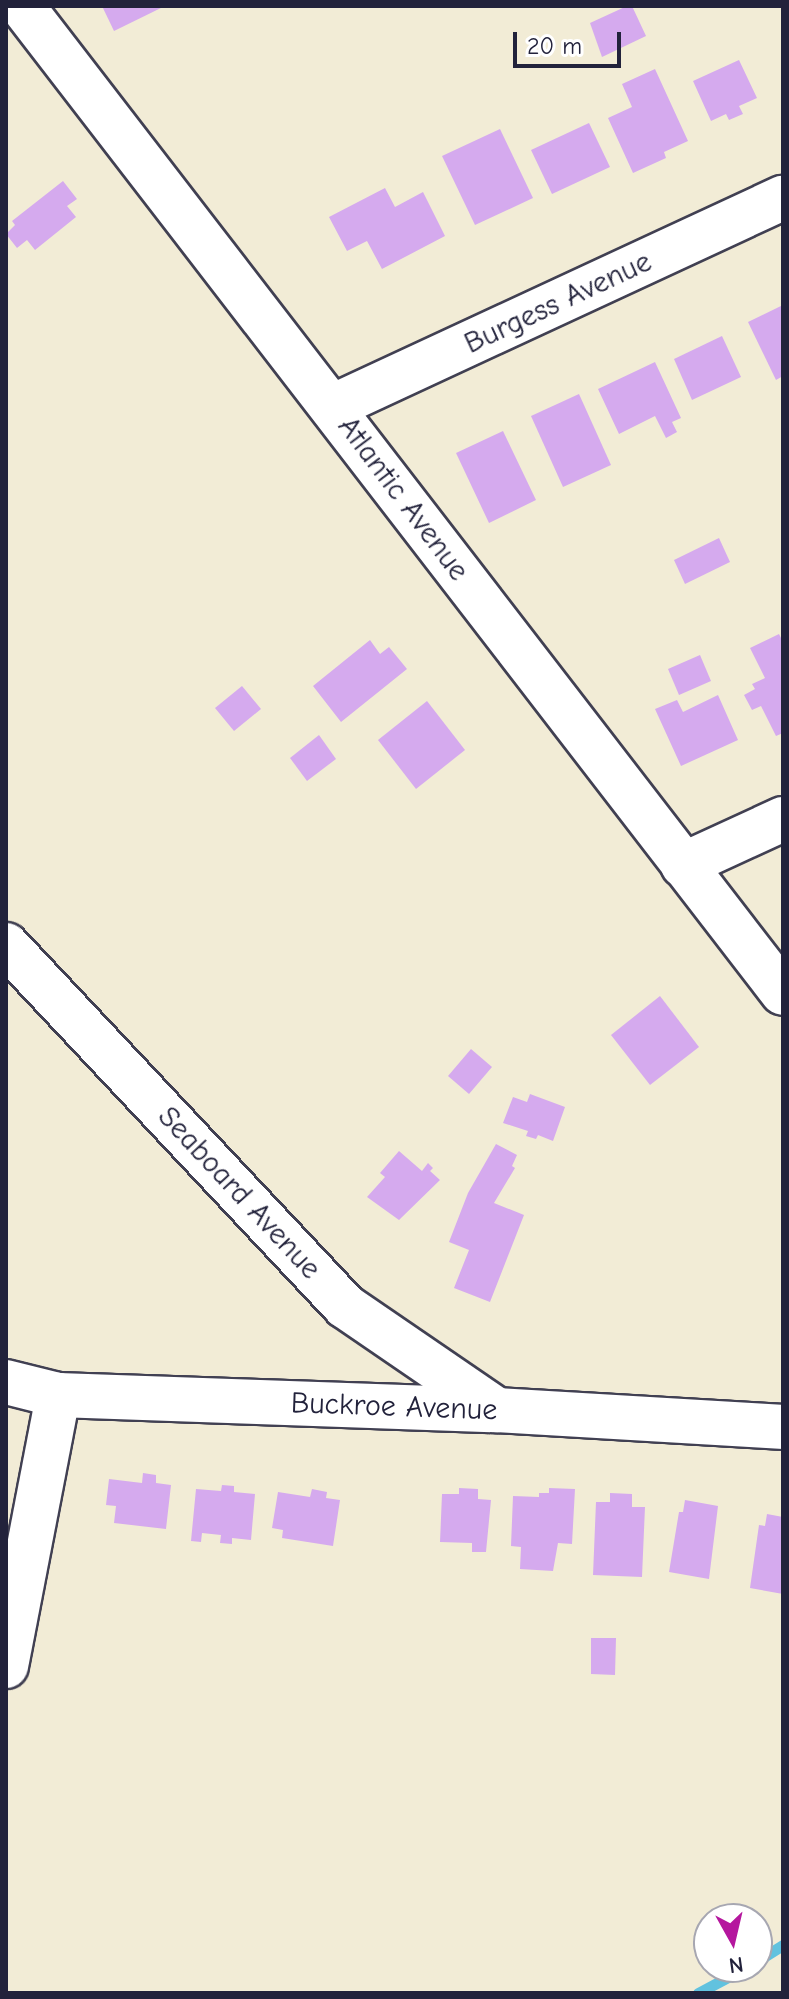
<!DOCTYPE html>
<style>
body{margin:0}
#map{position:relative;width:789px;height:1999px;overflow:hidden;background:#f2ecd6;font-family:"Comic Neue",sans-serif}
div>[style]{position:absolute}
.stream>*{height:11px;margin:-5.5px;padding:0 5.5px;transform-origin:5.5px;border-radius:5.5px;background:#61c2df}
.building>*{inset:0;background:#d5aaee}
.roads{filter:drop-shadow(2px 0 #414052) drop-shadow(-2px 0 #414052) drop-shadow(0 2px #414052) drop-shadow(0 -2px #414052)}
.minor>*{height:44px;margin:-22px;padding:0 22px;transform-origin:22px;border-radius:22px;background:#fff}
span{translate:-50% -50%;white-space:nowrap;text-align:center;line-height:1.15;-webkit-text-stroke:7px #fff;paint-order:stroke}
.street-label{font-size:30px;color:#22223b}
.frame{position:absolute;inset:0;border:8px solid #22223b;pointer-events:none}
.north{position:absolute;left:693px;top:1903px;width:80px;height:80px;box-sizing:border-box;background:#fff;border:2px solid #a7a7b1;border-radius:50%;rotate:172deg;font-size:22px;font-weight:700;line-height:32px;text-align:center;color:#22223b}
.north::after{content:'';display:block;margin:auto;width:28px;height:36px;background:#b5179e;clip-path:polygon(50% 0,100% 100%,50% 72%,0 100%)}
.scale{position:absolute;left:513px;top:32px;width:108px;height:36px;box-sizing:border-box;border:4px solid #22223b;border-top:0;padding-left:10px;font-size:24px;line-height:28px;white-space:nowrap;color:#22223b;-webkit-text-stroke:6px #fff;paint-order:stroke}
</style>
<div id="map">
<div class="stream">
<div style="left:757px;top:1961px;width:31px;rotate:-32deg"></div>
<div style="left:698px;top:1993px;width:55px;rotate:-28deg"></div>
</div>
<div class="building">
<div style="clip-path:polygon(102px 6px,165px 6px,114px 31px)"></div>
<div style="clip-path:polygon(627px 6px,632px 6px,646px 36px,602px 57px,590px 23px)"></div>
<div style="clip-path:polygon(739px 60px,757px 98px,739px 106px,743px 114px,729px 120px,726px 114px,711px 121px,693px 81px)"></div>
<div style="clip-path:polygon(655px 69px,688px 141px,664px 152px,666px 158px,633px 173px,608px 118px,632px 107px,622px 84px)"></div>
<div style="clip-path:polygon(589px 123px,610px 167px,552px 194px,531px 150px)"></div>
<div style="clip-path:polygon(500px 129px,533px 198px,475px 225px,442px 156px)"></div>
<div style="clip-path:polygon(63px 181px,77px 199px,67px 206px,76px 217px,35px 250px,27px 240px,17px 248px,6px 234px,15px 225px,12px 221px)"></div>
<div style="clip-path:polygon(385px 188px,395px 207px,423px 192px,445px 236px,382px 269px,367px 241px,347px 251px,329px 217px)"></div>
<div style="clip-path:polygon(783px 305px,783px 376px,776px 380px,748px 322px)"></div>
<div style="clip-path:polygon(722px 336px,741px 377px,692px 400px,674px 359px)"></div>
<div style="clip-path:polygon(655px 362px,681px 418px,672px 422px,677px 432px,666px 438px,655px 416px,619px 434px,598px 389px)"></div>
<div style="clip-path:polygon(579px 394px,611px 465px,563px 487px,531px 416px)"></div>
<div style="clip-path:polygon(503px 431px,536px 500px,489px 523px,456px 453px)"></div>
<div style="clip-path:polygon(719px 538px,730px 562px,685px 584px,674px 560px)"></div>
<div style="clip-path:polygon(779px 634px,783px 642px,783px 733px,776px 736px,761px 706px,752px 710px,744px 695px,755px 689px,752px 684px,765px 678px,750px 648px)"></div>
<div style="clip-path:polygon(370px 640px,380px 654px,389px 647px,407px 669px,341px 722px,313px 686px)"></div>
<div style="clip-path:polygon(700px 655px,711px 681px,679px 695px,668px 669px)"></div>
<div style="clip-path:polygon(242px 686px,261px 709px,234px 731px,215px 708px)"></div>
<div style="clip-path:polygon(718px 695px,738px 740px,681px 766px,655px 709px,677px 700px,683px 712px)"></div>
<div style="clip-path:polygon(427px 701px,465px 750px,416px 789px,378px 740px)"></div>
<div style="clip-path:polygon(319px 735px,336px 759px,307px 781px,290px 758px)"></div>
<div style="clip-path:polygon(660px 996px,699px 1047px,650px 1085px,611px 1035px)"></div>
<div style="clip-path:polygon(471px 1049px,492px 1067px,469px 1094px,448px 1076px)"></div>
<div style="clip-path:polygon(530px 1094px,565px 1107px,553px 1141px,538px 1135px,536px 1139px,526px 1136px,528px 1131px,503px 1123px,513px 1097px,527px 1102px)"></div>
<div style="clip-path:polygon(496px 1144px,517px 1155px,512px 1166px,515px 1168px,494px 1203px,524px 1215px,490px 1302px,454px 1288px,469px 1250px,449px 1242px,468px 1193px)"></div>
<div style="clip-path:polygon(399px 1151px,422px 1171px,428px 1163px,433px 1168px,430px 1171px,440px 1180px,399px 1220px,367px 1197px,385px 1177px,380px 1173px)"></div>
<div style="clip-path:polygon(143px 1473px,156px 1475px,156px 1483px,171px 1485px,166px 1529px,114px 1523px,116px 1506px,106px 1505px,109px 1479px,142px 1483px)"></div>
<div style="clip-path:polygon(222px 1485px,234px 1486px,234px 1492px,255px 1494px,251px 1540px,232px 1538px,232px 1544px,220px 1543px,221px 1535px,202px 1533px,201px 1542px,191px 1541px,196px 1489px,221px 1491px)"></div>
<div style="clip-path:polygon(459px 1488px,478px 1489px,478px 1499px,491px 1500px,486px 1552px,472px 1552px,472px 1543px,440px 1542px,442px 1494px,459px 1494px)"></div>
<div style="clip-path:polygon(549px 1488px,575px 1489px,572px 1544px,558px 1543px,553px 1571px,520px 1569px,521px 1547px,511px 1546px,513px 1496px,539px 1497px,539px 1493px,549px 1493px)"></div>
<div style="clip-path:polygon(312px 1489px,327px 1492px,326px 1498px,340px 1500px,333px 1546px,282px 1538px,283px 1530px,272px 1528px,278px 1492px,310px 1497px)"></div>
<div style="clip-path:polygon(610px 1493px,632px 1494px,632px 1507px,645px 1507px,642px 1577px,593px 1575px,596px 1502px,610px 1502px)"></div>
<div style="clip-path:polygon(685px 1500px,718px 1506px,709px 1579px,669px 1572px,679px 1512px,683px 1512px)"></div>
<div style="clip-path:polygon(767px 1514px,783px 1517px,783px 1594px,750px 1588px,759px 1525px,765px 1526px)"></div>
<div style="clip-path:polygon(591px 1638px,616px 1638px,615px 1675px,591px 1674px)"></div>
</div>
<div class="roads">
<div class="minor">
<div style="left:22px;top:6px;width:1246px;rotate:52.37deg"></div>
<div style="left:332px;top:407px;width:497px;rotate:-24.9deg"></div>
<div style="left:683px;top:865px;width:110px;rotate:-24.7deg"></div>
<div style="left:6px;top:945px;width:495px;rotate:46.8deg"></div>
<div style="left:345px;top:1306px;width:184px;rotate:34.4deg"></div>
<div style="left:6px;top:1382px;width:54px;rotate:14deg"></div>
<div style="left:58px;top:1395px;width:439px;rotate:2deg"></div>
<div style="left:497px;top:1410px;width:287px;rotate:3.4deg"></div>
<div style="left:6px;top:1666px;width:276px;rotate:-79.1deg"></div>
</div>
</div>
<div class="street-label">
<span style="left:558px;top:303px;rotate:-25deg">Burgess Avenue</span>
<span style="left:403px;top:499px;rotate:53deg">Atlantic Avenue</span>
<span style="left:239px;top:1193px;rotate:47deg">Seaboard Avenue</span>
<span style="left:394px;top:1407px;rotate:2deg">Buckroe Avenue</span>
</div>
<div class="frame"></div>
<div class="north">N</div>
<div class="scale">20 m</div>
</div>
